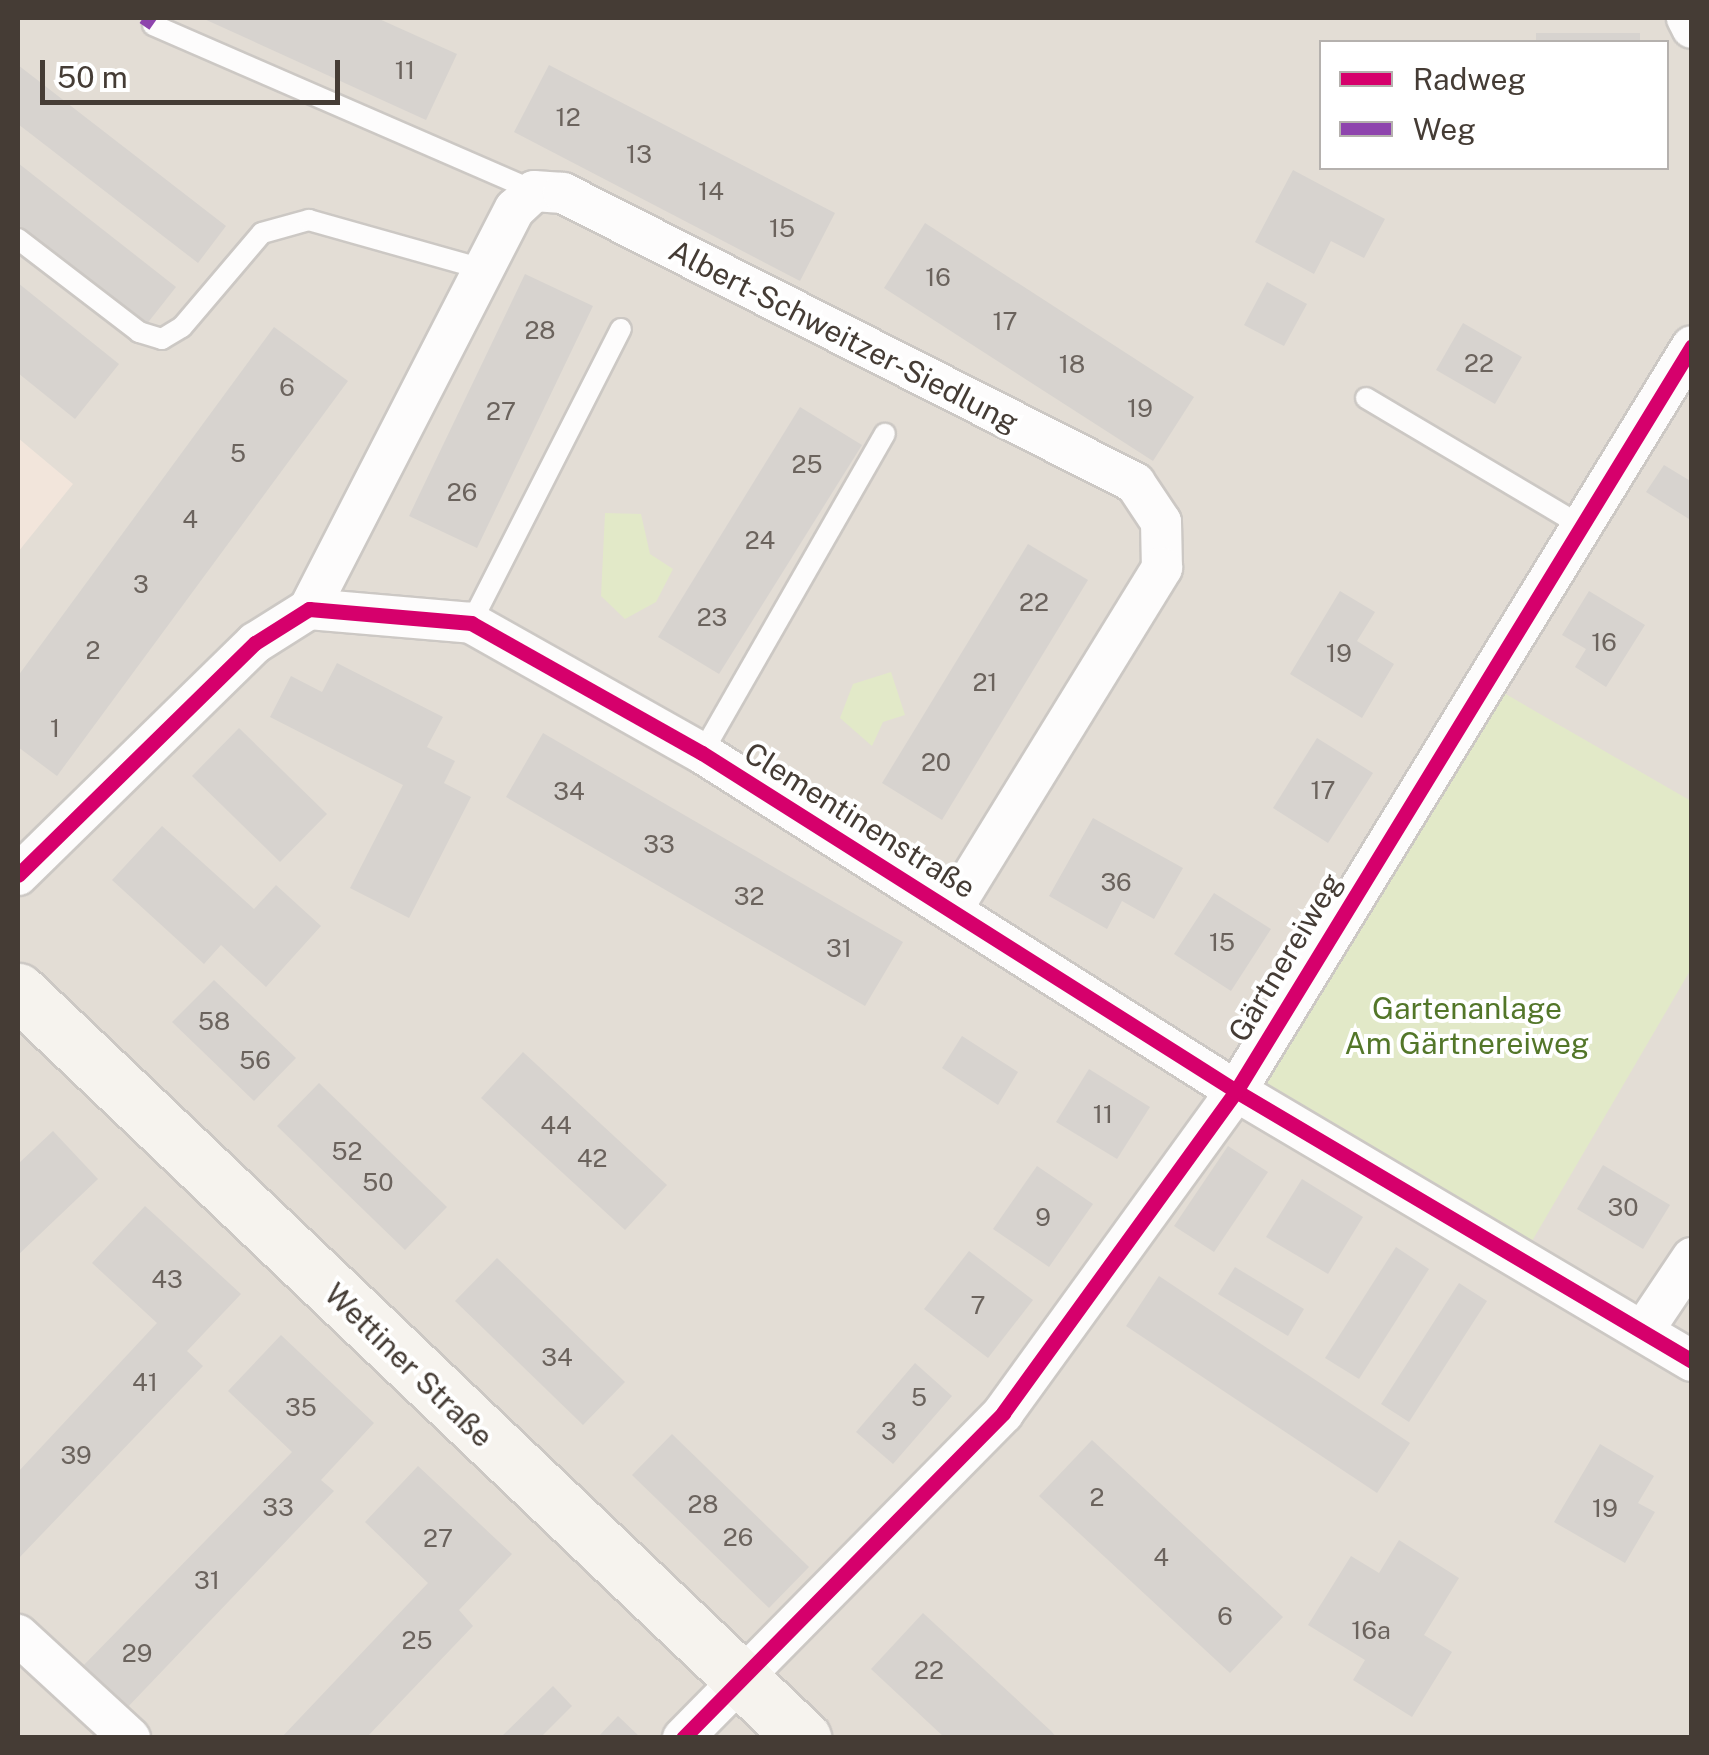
<!DOCTYPE html>
<meta charset="utf-8">
<style>
body{margin:0}
#map{position:relative;width:1709px;height:1755px;overflow:hidden;background:#efece8;font-family:"Public Sans",sans-serif}
div>[style]{position:absolute}
.residential>*{inset:0;background:#e3ddd5}
.commercial>*{inset:0;background:#f2e5db}
.green>*{inset:0;background:#e2e9c8}
.building>*{inset:0;background:#d7d3cf}
.roads{filter:drop-shadow(2px 0 #ccc8c4) drop-shadow(-2px 0 #ccc8c4) drop-shadow(0 2px #ccc8c4) drop-shadow(0 -2px #ccc8c4)}
.lane>*{height:20px;margin:-10px;padding:0 10px;transform-origin:10px;border-radius:10px;background:#fdfcfc}
.street>*{height:40px;margin:-20px;padding:0 20px;transform-origin:20px;border-radius:20px;background:#fdfcfc}
.secondary>*{height:55px;margin:-27.5px;padding:0 27.5px;transform-origin:27.5px;border-radius:27.5px;background:#f6f3ee}
.quiet>*{height:12px;margin-top:-6px;transform-origin:0;background:repeating-linear-gradient(90deg,#8e44ad 0 25px,transparent 0 37px)}
.cycleway>*{height:15px;margin:-7.5px;padding:0 7.5px;transform-origin:7.5px;border-radius:7.5px;background:#d6006c}
span{translate:-50% -50%;white-space:nowrap;text-align:center;line-height:1.15;-webkit-text-stroke:8px #fff;paint-order:stroke}
.number-label{font-size:25px;color:#6b635d}
.number-label span{-webkit-text-stroke-width:0}
.street-label{font-size:30px;color:#453c35}
.park-label{font-size:30px;color:#537629}
.frame{position:absolute;inset:0;border:20px solid #453c35;pointer-events:none}
.legend{position:absolute;left:1319px;top:40px;width:350px;height:130px;box-sizing:border-box;background:#fff;border:2px solid #b5b1ae;margin:0;padding:12px 18px;list-style:none;font-size:30px;color:#453c35}
.legend li{display:flex;align-items:center;gap:20px;height:50px}
.legend b{width:50px;border:2px solid #b5b1ae}
.scale{position:absolute;left:40px;top:60px;width:300px;height:45px;box-sizing:border-box;border:5px solid #453c35;border-top:0;padding-left:12px;font-size:30px;line-height:35px;white-space:nowrap;color:#453c35;-webkit-text-stroke:8px #fff;paint-order:stroke}
</style>
<div id="map">
<div class="residential">
<div style="clip-path:polygon(evenodd,18px 18px,1691px 18px,1691px 1737px,18px 1737px,18px 18px,1322px 42px,1666px 42px,1666px 168px,1322px 168px,1322px 42px)"></div>
</div>
<div class="commercial">
<div style="clip-path:polygon(18px 438px,73px 484px,18px 552px)"></div>
</div>
<div class="green">
<div style="clip-path:polygon(605px 513px,641px 514px,650px 554px,673px 569px,656px 602px,625px 619px,601px 596px)"></div>
<div style="clip-path:polygon(891px 672px,905px 715px,883px 722px,872px 746px,840px 718px,853px 684px)"></div>
<div style="clip-path:polygon(1483px 681px,1691px 801px,1691px 969px,1521px 1260px,1236px 1091px)"></div>
</div>
<div class="building">
<div style="clip-path:polygon(202px 18px,377px 18px,457px 54px,426px 120px)"></div>
<div style="clip-path:polygon(1536px 33px,1640px 33px,1640px 42px,1536px 42px)"></div>
<div style="clip-path:polygon(18px 65px,226px 226px,198px 263px,18px 124px)"></div>
<div style="clip-path:polygon(549px 65px,835px 213px,800px 281px,514px 132px)"></div>
<div style="clip-path:polygon(18px 163px,176px 287px,146px 325px,18px 225px)"></div>
<div style="clip-path:polygon(1293px 170px,1385px 219px,1364px 258px,1331px 241px,1314px 274px,1255px 242px)"></div>
<div style="clip-path:polygon(925px 223px,1194px 397px,1153px 461px,884px 288px)"></div>
<div style="clip-path:polygon(525px 274px,593px 306px,477px 548px,409px 516px)"></div>
<div style="clip-path:polygon(1267px 282px,1307px 304px,1284px 346px,1244px 325px)"></div>
<div style="clip-path:polygon(18px 283px,119px 364px,75px 419px,18px 373px)"></div>
<div style="clip-path:polygon(1463px 323px,1522px 357px,1495px 404px,1436px 370px)"></div>
<div style="clip-path:polygon(274px 327px,348px 381px,57px 776px,18px 747px,18px 676px)"></div>
<div style="clip-path:polygon(800px 407px,862px 445px,719px 674px,658px 637px)"></div>
<div style="clip-path:polygon(1664px 465px,1692px 482px,1689px 519px,1646px 492px)"></div>
<div style="clip-path:polygon(1028px 544px,1088px 580px,942px 820px,882px 783px)"></div>
<div style="clip-path:polygon(1340px 591px,1375px 612px,1357px 641px,1394px 664px,1362px 718px,1290px 674px)"></div>
<div style="clip-path:polygon(1589px 591px,1645px 625px,1606px 687px,1575px 667px,1586px 649px,1562px 635px)"></div>
<div style="clip-path:polygon(337px 663px,443px 717px,427px 747px,455px 761px,444px 783px,471px 797px,409px 918px,350px 888px,403px 785px,270px 717px,291px 676px,322px 692px)"></div>
<div style="clip-path:polygon(239px 728px,327px 814px,280px 862px,192px 776px)"></div>
<div style="clip-path:polygon(543px 733px,903px 942px,865px 1006px,506px 797px)"></div>
<div style="clip-path:polygon(1317px 738px,1373px 773px,1328px 843px,1273px 808px)"></div>
<div style="clip-path:polygon(1093px 818px,1183px 868px,1154px 919px,1122px 901px,1107px 929px,1049px 896px)"></div>
<div style="clip-path:polygon(162px 826px,254px 909px,276px 885px,321px 926px,266px 987px,221px 945px,204px 964px,112px 880px)"></div>
<div style="clip-path:polygon(1214px 893px,1271px 929px,1231px 991px,1174px 954px)"></div>
<div style="clip-path:polygon(214px 980px,296px 1058px,254px 1101px,172px 1022px)"></div>
<div style="clip-path:polygon(962px 1036px,1018px 1072px,998px 1105px,942px 1068px)"></div>
<div style="clip-path:polygon(523px 1052px,667px 1185px,625px 1230px,481px 1098px)"></div>
<div style="clip-path:polygon(1089px 1069px,1150px 1107px,1117px 1159px,1056px 1122px)"></div>
<div style="clip-path:polygon(319px 1083px,447px 1207px,405px 1250px,277px 1126px)"></div>
<div style="clip-path:polygon(53px 1131px,98px 1179px,18px 1255px,18px 1164px)"></div>
<div style="clip-path:polygon(1228px 1146px,1268px 1172px,1214px 1252px,1174px 1226px)"></div>
<div style="clip-path:polygon(1603px 1165px,1670px 1205px,1643px 1249px,1577px 1209px)"></div>
<div style="clip-path:polygon(1037px 1166px,1093px 1204px,1049px 1267px,993px 1229px)"></div>
<div style="clip-path:polygon(1302px 1179px,1363px 1217px,1328px 1274px,1266px 1237px)"></div>
<div style="clip-path:polygon(145px 1206px,241px 1294px,187px 1351px,203px 1366px,18px 1559px,18px 1472px,157px 1323px,92px 1263px)"></div>
<div style="clip-path:polygon(1396px 1247px,1429px 1269px,1359px 1379px,1325px 1358px)"></div>
<div style="clip-path:polygon(969px 1251px,1033px 1300px,988px 1358px,924px 1309px)"></div>
<div style="clip-path:polygon(497px 1258px,625px 1382px,583px 1425px,455px 1301px)"></div>
<div style="clip-path:polygon(1235px 1267px,1304px 1309px,1288px 1336px,1218px 1294px)"></div>
<div style="clip-path:polygon(1159px 1276px,1410px 1443px,1377px 1493px,1126px 1326px)"></div>
<div style="clip-path:polygon(1459px 1283px,1487px 1301px,1409px 1422px,1381px 1404px)"></div>
<div style="clip-path:polygon(281px 1335px,374px 1423px,321px 1480px,334px 1491px,124px 1711px,80px 1669px,292px 1452px,228px 1391px)"></div>
<div style="clip-path:polygon(915px 1363px,952px 1396px,893px 1464px,856px 1432px)"></div>
<div style="clip-path:polygon(672px 1434px,809px 1567px,769px 1608px,632px 1475px)"></div>
<div style="clip-path:polygon(1092px 1440px,1283px 1617px,1230px 1673px,1039px 1496px)"></div>
<div style="clip-path:polygon(1600px 1444px,1654px 1476px,1638px 1503px,1655px 1512px,1625px 1563px,1554px 1522px)"></div>
<div style="clip-path:polygon(418px 1466px,512px 1554px,459px 1610px,473px 1626px,366px 1738px,281px 1738px,428px 1583px,365px 1522px)"></div>
<div style="clip-path:polygon(1399px 1540px,1459px 1578px,1424px 1635px,1452px 1652px,1412px 1717px,1353px 1680px,1365px 1660px,1308px 1625px,1351px 1556px,1379px 1573px)"></div>
<div style="clip-path:polygon(923px 1613px,1051px 1731px,1057px 1738px,945px 1738px,871px 1669px)"></div>
<div style="clip-path:polygon(553px 1686px,572px 1706px,540px 1738px,500px 1738px)"></div>
<div style="clip-path:polygon(618px 1716px,641px 1738px,597px 1738px)"></div>
</div>
<div class="roads">
<div class="lane">
<div style="left:153px;top:25px;width:416px;rotate:23.5deg"></div>
<div style="left:18px;top:239px;width:153px;rotate:37.5deg"></div>
<div style="left:139px;top:332px;width:24px;rotate:17deg"></div>
<div style="left:162px;top:339px;width:23px;rotate:-31deg"></div>
<div style="left:182px;top:327px;width:123px;rotate:-49.6deg"></div>
<div style="left:262px;top:233px;width:49px;rotate:-15.5deg"></div>
<div style="left:309px;top:220px;width:180px;rotate:15.8deg"></div>
<div style="left:1366px;top:398px;width:247px;rotate:30.7deg"></div>
<div style="left:471px;top:623px;width:330px;rotate:-63deg"></div>
<div style="left:702px;top:753px;width:368px;rotate:-60.2deg"></div>
</div>
<div class="street">
<div style="left:1687px;top:18px;width:11px;rotate:63deg"></div>
<div style="left:309px;top:609px;width:450px;rotate:-62.8deg"></div>
<div style="left:515px;top:209px;width:26px;rotate:-43deg"></div>
<div style="left:534px;top:191px;width:29px;rotate:4deg"></div>
<div style="left:563px;top:193px;width:641px;rotate:26.88deg"></div>
<div style="left:1135px;top:483px;width:47px;rotate:56.3deg"></div>
<div style="left:1161px;top:522px;width:46px;rotate:88.8deg"></div>
<div style="left:1162px;top:568px;width:401px;rotate:121.6deg"></div>
<div style="left:18px;top:875px;width:332px;rotate:-44.4deg"></div>
<div style="left:255px;top:643px;width:64px;rotate:-32.2deg"></div>
<div style="left:309px;top:609px;width:163px;rotate:4.9deg"></div>
<div style="left:471px;top:623px;width:265px;rotate:29.4deg"></div>
<div style="left:702px;top:753px;width:632px;rotate:32.33deg"></div>
<div style="left:1236px;top:1091px;width:530px;rotate:30.63deg"></div>
<div style="left:1643px;top:1331px;width:88px;rotate:-56.1deg"></div>
<div style="left:18px;top:1635px;width:152px;rotate:42.6deg"></div>
<div style="left:683px;top:1738px;width:456px;rotate:-45.4deg"></div>
<div style="left:1003px;top:1413px;width:397px;rotate:-54.1deg"></div>
<div style="left:1236px;top:1091px;width:873px;rotate:-58.53deg"></div>
</div>
<div class="secondary">
<div style="left:18px;top:991px;width:1084px;rotate:43.58deg"></div>
</div>
</div>
<div class="quiet">
<div style="left:143px;top:18px;width:12px;rotate:35deg"></div>
</div>
<div class="cycleway">
<div style="left:18px;top:875px;width:332px;rotate:-44.4deg"></div>
<div style="left:255px;top:643px;width:64px;rotate:-32.2deg"></div>
<div style="left:309px;top:609px;width:163px;rotate:4.9deg"></div>
<div style="left:471px;top:623px;width:265px;rotate:29.4deg"></div>
<div style="left:702px;top:753px;width:632px;rotate:32.33deg"></div>
<div style="left:1236px;top:1091px;width:530px;rotate:30.63deg"></div>
<div style="left:683px;top:1738px;width:456px;rotate:-45.4deg"></div>
<div style="left:1003px;top:1413px;width:397px;rotate:-54.1deg"></div>
<div style="left:1236px;top:1091px;width:873px;rotate:-58.53deg"></div>
</div>
<div class="number-label">
<span style="left:405px;top:70px">11</span>
<span style="left:568px;top:117px">12</span>
<span style="left:639px;top:154px">13</span>
<span style="left:711px;top:191px">14</span>
<span style="left:782px;top:228px">15</span>
<span style="left:938px;top:277px">16</span>
<span style="left:1005px;top:321px">17</span>
<span style="left:540px;top:330px">28</span>
<span style="left:1479px;top:363px">22</span>
<span style="left:1072px;top:364px">18</span>
<span style="left:287px;top:387px">6</span>
<span style="left:1140px;top:408px">19</span>
<span style="left:501px;top:411px">27</span>
<span style="left:238px;top:453px">5</span>
<span style="left:807px;top:464px">25</span>
<span style="left:462px;top:492px">26</span>
<span style="left:190px;top:519px">4</span>
<span style="left:760px;top:540px">24</span>
<span style="left:141px;top:584px">3</span>
<span style="left:1034px;top:602px">22</span>
<span style="left:712px;top:617px">23</span>
<span style="left:1604px;top:642px">16</span>
<span style="left:93px;top:650px">2</span>
<span style="left:1339px;top:653px">19</span>
<span style="left:985px;top:682px">21</span>
<span style="left:55px;top:728px">1</span>
<span style="left:936px;top:762px">20</span>
<span style="left:1323px;top:790px">17</span>
<span style="left:569px;top:791px">34</span>
<span style="left:659px;top:844px">33</span>
<span style="left:1116px;top:882px">36</span>
<span style="left:749px;top:896px">32</span>
<span style="left:1222px;top:942px">15</span>
<span style="left:839px;top:948px">31</span>
<span style="left:214px;top:1021px">58</span>
<span style="left:255px;top:1060px">56</span>
<span style="left:1103px;top:1114px">11</span>
<span style="left:556px;top:1125px">44</span>
<span style="left:347px;top:1151px">52</span>
<span style="left:592px;top:1158px">42</span>
<span style="left:378px;top:1182px">50</span>
<span style="left:1623px;top:1207px">30</span>
<span style="left:1043px;top:1217px">9</span>
<span style="left:167px;top:1279px">43</span>
<span style="left:978px;top:1305px">7</span>
<span style="left:557px;top:1357px">34</span>
<span style="left:145px;top:1382px">41</span>
<span style="left:919px;top:1397px">5</span>
<span style="left:301px;top:1407px">35</span>
<span style="left:889px;top:1431px">3</span>
<span style="left:76px;top:1455px">39</span>
<span style="left:1097px;top:1497px">2</span>
<span style="left:703px;top:1504px">28</span>
<span style="left:278px;top:1507px">33</span>
<span style="left:1605px;top:1508px">19</span>
<span style="left:738px;top:1537px">26</span>
<span style="left:438px;top:1538px">27</span>
<span style="left:1161px;top:1557px">4</span>
<span style="left:207px;top:1580px">31</span>
<span style="left:1225px;top:1616px">6</span>
<span style="left:1371px;top:1630px">16a</span>
<span style="left:417px;top:1640px">25</span>
<span style="left:137px;top:1653px">29</span>
<span style="left:929px;top:1670px">22</span>
</div>
<div class="street-label">
<span style="left:844px;top:336px;rotate:27deg">Albert-Schweitzer-Siedlung</span>
<span style="left:860px;top:820px;rotate:32deg">Clementinenstraße</span>
<span style="left:1285px;top:957px;rotate:-59deg">Gärtnereiweg</span>
<span style="left:409px;top:1365px;rotate:44deg">Wettiner Straße</span>
</div>
<div class="park-label">
<span style="left:1467px;top:1025px">Gartenanlage<br>Am Gärtnereiweg</span>
</div>
<div class="frame"></div>
<ul class="legend">
<li><b style="height:12px;background:#d6006c"></b>Radweg</li>
<li><b style="height:12px;background:#8e44ad"></b>Weg</li>
</ul>
<div class="scale">50 m</div>
</div>
